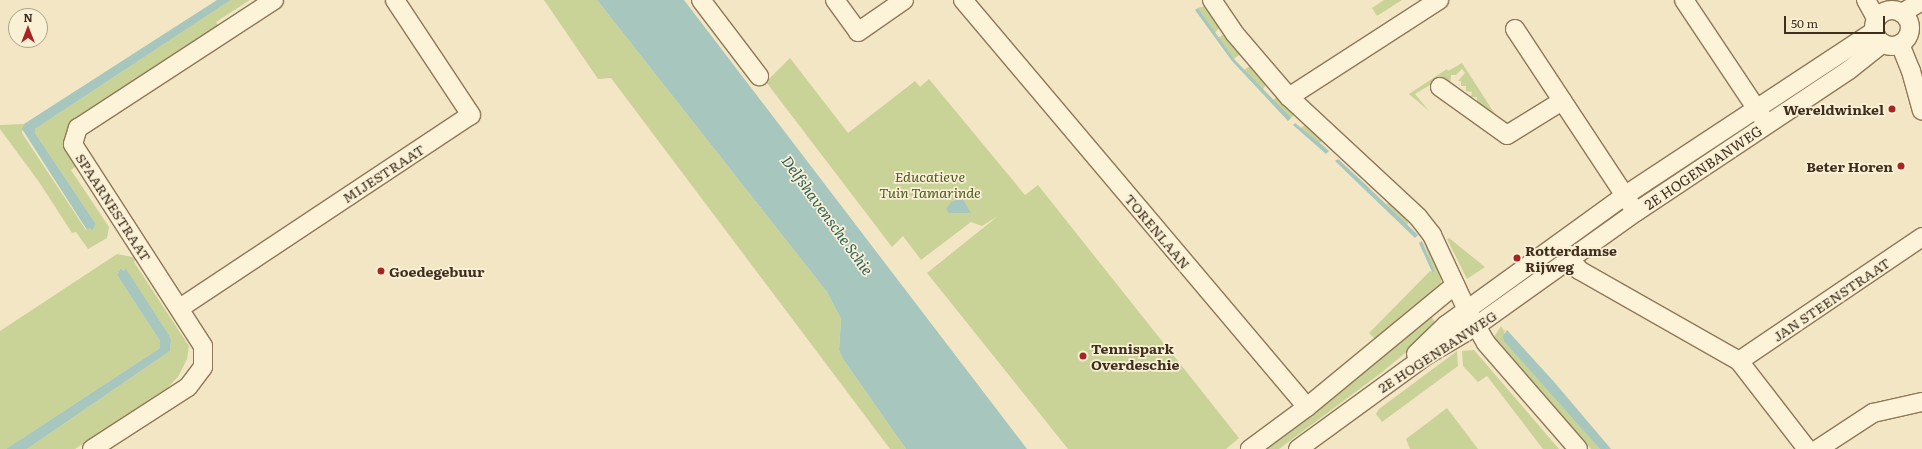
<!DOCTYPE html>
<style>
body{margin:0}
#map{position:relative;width:1922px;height:449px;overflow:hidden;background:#f3e6c4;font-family:Literata,serif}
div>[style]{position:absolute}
.green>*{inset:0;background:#cad397}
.water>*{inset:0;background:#a7c6bd}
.roads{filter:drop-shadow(1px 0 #907758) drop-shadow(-1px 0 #907758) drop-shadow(0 1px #907758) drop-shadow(0 -1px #907758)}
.minor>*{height:18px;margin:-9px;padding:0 9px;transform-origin:9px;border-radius:9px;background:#fcf3d9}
.minor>.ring{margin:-9px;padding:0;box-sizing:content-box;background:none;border:18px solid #fcf3d9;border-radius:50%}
.dots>*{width:11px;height:11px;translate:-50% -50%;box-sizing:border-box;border:2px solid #f9f0d5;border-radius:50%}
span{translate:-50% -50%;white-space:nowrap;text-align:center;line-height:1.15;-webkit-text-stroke:3.5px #f9f0d5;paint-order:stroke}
.poi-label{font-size:14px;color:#3f2e1e;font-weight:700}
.right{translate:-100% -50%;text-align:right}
.left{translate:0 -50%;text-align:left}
.street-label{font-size:14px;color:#3f2e1e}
.park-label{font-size:14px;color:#4d5d22;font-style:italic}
.water-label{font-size:15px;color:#2b605e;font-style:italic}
.north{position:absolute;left:8px;top:8px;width:40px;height:40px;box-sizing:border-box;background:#f9f0d5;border:1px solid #afa28c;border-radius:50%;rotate:0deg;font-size:11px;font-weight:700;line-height:16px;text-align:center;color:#3f2e1e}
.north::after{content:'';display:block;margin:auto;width:14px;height:18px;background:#a62421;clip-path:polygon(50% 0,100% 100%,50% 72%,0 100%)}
.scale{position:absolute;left:1784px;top:16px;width:101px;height:18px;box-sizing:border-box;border:2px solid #3f2e1e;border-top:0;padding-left:5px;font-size:12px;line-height:14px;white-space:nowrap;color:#3f2e1e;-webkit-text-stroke:3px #f9f0d5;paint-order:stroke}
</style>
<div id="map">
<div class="green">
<div style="clip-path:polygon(231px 0,250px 0,216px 22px,219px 27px,69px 127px,64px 139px,68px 153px,77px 166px,71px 170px,109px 227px,107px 238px,88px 249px,76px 232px,72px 233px,39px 182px,0 129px,0 125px,24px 124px,22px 133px,86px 230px,90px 228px,92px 231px,96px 224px,35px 133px,35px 129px)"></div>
<div style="clip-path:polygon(544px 0,597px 0,827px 292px,841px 319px,839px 350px,843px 359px,906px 449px,890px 449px,611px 78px,598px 79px)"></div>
<div style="clip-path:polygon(1384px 0,1402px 0,1377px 16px,1372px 8px)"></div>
<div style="clip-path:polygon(1205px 6px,1219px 28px,1215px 33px,1198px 8px)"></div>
<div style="clip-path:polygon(1224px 34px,1240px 54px,1234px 59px,1218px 38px)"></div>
<div style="clip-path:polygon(790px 58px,848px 133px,915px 81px,920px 87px,929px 79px,1025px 195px,1038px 185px,1239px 438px,1226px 449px,1068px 449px,927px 273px,998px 216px,982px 226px,971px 222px,921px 260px,903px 236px,892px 247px,766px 82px)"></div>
<div style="clip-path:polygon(1462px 63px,1504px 128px,1477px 111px,1477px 97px,1471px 97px,1472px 92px,1466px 91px,1466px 86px,1461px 86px,1461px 81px,1458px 81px,1465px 73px,1462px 69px,1456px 75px,1451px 75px,1450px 89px,1430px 85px,1415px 94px,1429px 111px,1409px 94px,1447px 69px,1448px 71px)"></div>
<div style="clip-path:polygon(1250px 66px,1266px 85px,1262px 90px,1244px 70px)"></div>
<div style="clip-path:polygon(1277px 97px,1296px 113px,1291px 118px,1272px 101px)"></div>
<div style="clip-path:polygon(1307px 123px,1323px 139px,1320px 143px,1301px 128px)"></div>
<div style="clip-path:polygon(1391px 203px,1410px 219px,1407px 225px,1386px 204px)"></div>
<div style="clip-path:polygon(1449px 238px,1485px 267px,1467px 279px,1447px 239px)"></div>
<div style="clip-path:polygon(1423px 240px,1442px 277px,1440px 286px,1375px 339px,1369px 333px,1430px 271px,1434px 273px)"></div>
<div style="clip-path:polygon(117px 254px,137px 258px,134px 262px,189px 346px,187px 359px,178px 377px,167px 388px,75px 449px,27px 449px,170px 351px,171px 340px,169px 335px,126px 270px,123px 271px,121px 268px,117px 275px,160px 341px,160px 348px,6px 449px,0 449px,0 331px)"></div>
<div style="clip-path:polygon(1430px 315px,1438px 326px,1381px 373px,1279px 449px,1266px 449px)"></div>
<div style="clip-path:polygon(1501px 326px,1504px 331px,1506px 329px,1504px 333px,1600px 449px,1591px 449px,1494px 337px)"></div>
<div style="clip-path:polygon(1474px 350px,1559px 449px,1560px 449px,1543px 449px,1487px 376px,1478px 382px,1463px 366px,1462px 351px)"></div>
<div style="clip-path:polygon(1457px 351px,1458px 366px,1382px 422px,1376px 414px,1379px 409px)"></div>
<div style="clip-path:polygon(1447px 408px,1478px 449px,1410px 449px,1406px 439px)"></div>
</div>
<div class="water">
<div style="clip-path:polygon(217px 0,231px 0,35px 129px,35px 133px,96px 224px,92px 231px,90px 228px,87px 230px,22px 129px,24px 124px)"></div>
<div style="clip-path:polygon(597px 0,684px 0,1027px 449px,906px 449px,843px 359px,839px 350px,841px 319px,827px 292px)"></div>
<div style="clip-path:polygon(1198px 8px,1234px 59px,1291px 118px,1288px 121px,1232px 61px,1195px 10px)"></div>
<div style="clip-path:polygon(1295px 123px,1320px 143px,1329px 151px,1326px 154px,1293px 125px)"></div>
<div style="clip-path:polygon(1338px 159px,1365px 184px,1418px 235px,1415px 238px,1335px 161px)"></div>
<div style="clip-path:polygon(962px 198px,971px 213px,949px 213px,946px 209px,951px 202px)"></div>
<div style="clip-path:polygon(1422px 241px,1434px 270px,1433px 274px,1419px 243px)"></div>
<div style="clip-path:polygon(121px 268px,123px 271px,126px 269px,169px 335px,171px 340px,170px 351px,27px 449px,6px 449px,160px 348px,160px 341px,117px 275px)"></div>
<div style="clip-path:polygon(1507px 330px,1555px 383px,1611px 449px,1600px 449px,1504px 341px,1503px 336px)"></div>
</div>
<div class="roads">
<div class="minor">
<div style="left:701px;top:0;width:96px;rotate:52.7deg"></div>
<div style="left:835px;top:0;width:39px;rotate:54deg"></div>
<div style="left:858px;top:32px;width:56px;rotate:-34.8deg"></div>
<div style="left:963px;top:0;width:533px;rotate:49.8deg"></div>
<div style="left:1307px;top:407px;width:71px;rotate:143.6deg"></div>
<div style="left:1212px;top:0;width:41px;rotate:55.9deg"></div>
<div style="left:1235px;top:34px;width:83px;rotate:49.4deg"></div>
<div style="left:1289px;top:97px;width:176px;rotate:42.9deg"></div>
<div style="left:1418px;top:217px;width:23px;rotate:52deg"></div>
<div style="left:1432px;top:235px;width:83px;rotate:65deg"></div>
<div style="left:1467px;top:310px;width:38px;rotate:60deg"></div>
<div style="left:1486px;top:343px;width:140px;rotate:49deg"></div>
<div style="left:1684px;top:0;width:141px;rotate:56.3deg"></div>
<div style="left:1866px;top:0;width:21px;rotate:61deg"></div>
<div class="ring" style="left:1874px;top:10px;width:18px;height:18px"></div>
<div style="left:1902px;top:13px;width:23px;rotate:-31deg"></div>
<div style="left:1515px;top:29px;width:211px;rotate:56.6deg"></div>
<div style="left:1900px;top:44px;width:29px;rotate:68deg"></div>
<div style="left:1911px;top:71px;width:41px;rotate:74.6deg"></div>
<div style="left:1440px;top:87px;width:82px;rotate:35.6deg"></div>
<div style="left:1507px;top:135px;width:65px;rotate:-31.7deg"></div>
<div style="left:1289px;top:97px;width:179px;rotate:-32.9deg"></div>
<div style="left:1563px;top:250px;width:26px;rotate:51deg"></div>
<div style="left:1579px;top:270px;width:184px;rotate:29.6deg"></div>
<div style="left:1739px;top:361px;width:111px;rotate:52.3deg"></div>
<div style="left:180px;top:308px;width:349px;rotate:-33.6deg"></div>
<div style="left:471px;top:115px;width:138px;rotate:-123.5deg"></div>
<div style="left:1416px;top:354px;width:42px;rotate:-44deg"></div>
<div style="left:1446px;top:325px;width:220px;rotate:-35.9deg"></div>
<div style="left:1624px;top:196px;width:300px;rotate:-33.4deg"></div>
<div style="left:1739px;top:361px;width:221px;rotate:-34.1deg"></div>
<div style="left:1307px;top:407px;width:192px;rotate:-39.5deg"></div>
<div style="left:92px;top:449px;width:114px;rotate:-32.9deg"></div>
<div style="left:188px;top:387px;width:25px;rotate:-53deg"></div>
<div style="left:203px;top:367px;width:21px;rotate:-90deg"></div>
<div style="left:203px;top:346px;width:240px;rotate:-122.8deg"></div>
<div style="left:73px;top:144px;width:17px;rotate:-73deg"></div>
<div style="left:78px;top:128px;width:234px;rotate:-33.1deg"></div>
<div style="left:1298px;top:449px;width:160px;rotate:-36.1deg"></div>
<div style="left:1427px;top:355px;width:57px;rotate:-30.6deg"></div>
<div style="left:1476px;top:326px;width:196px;rotate:-35.5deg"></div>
<div style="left:1636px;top:212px;width:256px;rotate:-33.7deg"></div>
<div style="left:1849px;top:70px;width:43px;rotate:-38.5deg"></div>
<div style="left:1818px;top:449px;width:66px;rotate:-33.2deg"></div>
<div style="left:1873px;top:413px;width:50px;rotate:-12.7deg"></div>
</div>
</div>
<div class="dots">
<div style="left:1892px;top:109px;background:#a62421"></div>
<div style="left:1901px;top:166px;background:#a62421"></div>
<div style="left:1517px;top:258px;background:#a62421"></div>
<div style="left:381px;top:271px;background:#a62421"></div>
<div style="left:1083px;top:356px;background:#a62421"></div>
</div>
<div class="poi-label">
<span class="right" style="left:1884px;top:109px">Wereldwinkel</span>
<span class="right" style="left:1893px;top:166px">Beter Horen</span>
<span class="left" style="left:1525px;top:258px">Rotterdamse<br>Rijweg</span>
<span class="left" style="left:389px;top:271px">Goedegebuur</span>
<span class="left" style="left:1091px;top:356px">Tennispark<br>Overdeschie</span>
</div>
<div class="street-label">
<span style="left:1703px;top:167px;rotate:-34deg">2E HOGENBANWEG</span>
<span style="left:383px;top:173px;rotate:-33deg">MIJESTRAAT</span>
<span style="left:114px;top:207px;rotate:57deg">SPAARNESTRAAT</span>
<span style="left:1158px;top:231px;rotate:50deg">TORENLAAN</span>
<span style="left:1831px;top:299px;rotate:-34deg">JAN STEENSTRAAT</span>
<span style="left:1437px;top:351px;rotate:-33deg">2E HOGENBANWEG</span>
</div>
<div class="park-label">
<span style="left:930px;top:184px">Educatieve<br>Tuin Tamarinde</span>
</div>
<div class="water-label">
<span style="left:828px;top:215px;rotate:54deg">Delfshavensche Schie</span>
</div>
<div class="north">N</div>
<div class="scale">50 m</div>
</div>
